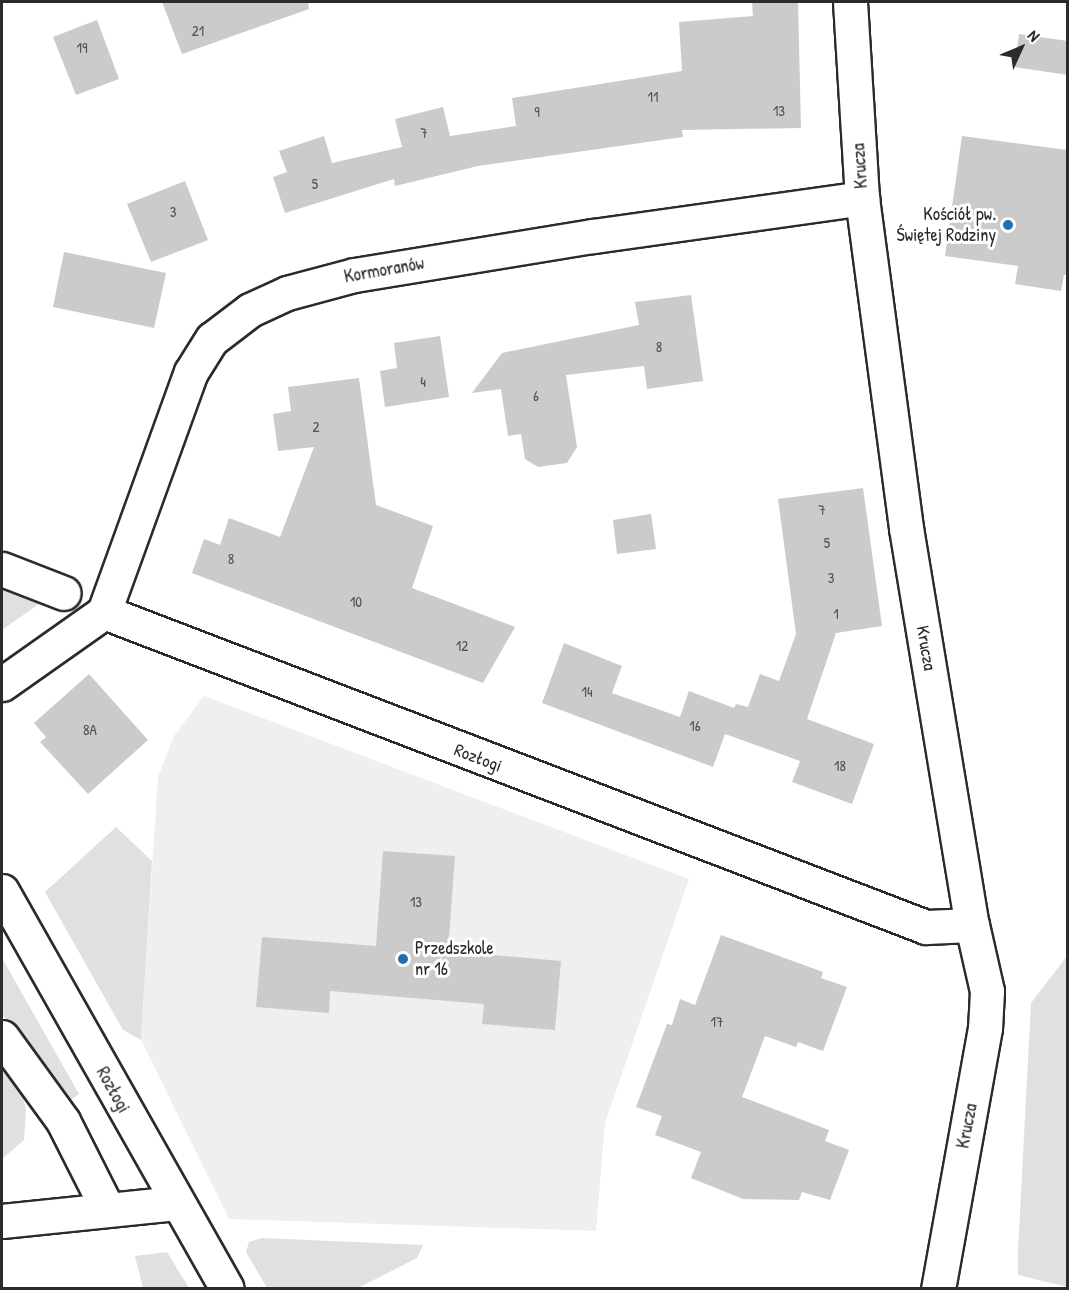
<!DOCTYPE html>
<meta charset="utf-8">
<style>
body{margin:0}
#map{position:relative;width:1069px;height:1290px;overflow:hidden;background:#fff;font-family:"Patrick Hand",sans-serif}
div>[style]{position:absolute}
.built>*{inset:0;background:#efefef}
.green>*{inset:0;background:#e0e0e0}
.building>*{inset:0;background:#cbcbcb}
.roads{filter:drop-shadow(2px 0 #2b2b2b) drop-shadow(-2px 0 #2b2b2b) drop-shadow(0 2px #2b2b2b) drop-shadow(0 -2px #2b2b2b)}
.minor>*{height:33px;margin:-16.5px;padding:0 16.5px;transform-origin:16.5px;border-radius:16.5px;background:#fff}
.dots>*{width:16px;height:16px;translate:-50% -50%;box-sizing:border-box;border:3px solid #fff;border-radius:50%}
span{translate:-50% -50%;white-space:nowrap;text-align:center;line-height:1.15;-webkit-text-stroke:6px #fff;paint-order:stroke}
.number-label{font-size:15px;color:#535353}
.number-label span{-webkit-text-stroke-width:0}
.street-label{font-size:18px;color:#2b2b2b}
.poi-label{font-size:18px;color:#2b2b2b}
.right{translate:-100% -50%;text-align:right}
.left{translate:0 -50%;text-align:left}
.frame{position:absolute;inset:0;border:3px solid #2b2b2b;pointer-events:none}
.north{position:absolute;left:991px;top:18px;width:60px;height:60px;-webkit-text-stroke:4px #fff;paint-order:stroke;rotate:46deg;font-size:16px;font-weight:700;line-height:24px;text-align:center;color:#2b2b2b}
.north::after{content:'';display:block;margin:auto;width:21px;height:27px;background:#2b2b2b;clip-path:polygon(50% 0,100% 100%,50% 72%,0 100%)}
</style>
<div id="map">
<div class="built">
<div style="clip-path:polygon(204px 696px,689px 879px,605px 1123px,596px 1231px,229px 1219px,141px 1040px,158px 777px,174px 736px)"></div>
</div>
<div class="green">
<div style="clip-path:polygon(2px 582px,46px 599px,2px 630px)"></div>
<div style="clip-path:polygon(116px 827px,152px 861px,141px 1040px,123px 1030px,45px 892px)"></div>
<div style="clip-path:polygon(1067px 956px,1067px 1287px,1018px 1275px,1018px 1251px,1031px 1003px)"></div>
<div style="clip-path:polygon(2px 958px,79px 1094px,68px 1102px,2px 1014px)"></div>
<div style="clip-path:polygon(2px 1056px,19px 1079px,26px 1110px,24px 1140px,2px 1159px)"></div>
<div style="clip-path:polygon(262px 1238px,423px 1245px,417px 1258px,358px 1288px,267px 1288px,246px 1252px,249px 1242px)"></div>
<div style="clip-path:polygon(167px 1252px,189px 1288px,143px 1288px,135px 1256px)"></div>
</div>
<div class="building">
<div style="clip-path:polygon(162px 2px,308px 2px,309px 9px,182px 54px)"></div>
<div style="clip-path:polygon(752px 2px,798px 2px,801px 128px,682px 130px,683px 137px,478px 166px,395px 186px,394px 179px,285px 213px,273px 177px,287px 172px,279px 151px,324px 136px,332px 163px,402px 147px,395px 119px,443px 107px,450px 136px,516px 126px,512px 98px,682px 71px,679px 22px,753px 16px)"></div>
<div style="clip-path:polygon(97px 20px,119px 79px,76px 95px,53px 37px)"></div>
<div style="clip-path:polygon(1019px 34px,1068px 41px,1068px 75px,1015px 67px)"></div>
<div style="clip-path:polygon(962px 136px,1068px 150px,1068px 275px,1064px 275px,1061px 291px,1015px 284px,1018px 266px,945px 256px)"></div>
<div style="clip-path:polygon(185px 181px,208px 240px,151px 262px,127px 204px)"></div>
<div style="clip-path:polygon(64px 252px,166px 273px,154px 328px,53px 307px)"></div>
<div style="clip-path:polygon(691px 295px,703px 381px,647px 389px,644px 366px,566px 375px,577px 447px,567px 463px,538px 467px,525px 459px,521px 434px,508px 436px,501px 389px,472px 393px,502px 353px,639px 325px,635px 302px)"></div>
<div style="clip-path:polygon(440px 336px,449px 397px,385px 407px,380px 371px,397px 368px,394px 343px)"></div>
<div style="clip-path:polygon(359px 378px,376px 505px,433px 526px,412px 588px,515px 627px,483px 683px,192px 573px,204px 539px,220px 545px,229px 518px,280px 537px,314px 447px,278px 451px,273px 414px,291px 411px,288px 387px)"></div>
<div style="clip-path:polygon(863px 488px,882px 626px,836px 633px,807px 719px,874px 744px,852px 804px,792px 782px,800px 761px,725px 734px,713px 767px,542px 703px,564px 643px,622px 666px,612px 693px,680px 717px,689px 691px,734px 708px,736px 704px,748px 707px,760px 674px,779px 681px,796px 634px,778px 499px)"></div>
<div style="clip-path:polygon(651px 514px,656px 549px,617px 554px,613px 520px)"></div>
<div style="clip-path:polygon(89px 674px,148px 740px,88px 794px,40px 742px,46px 737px,34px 723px)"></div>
<div style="clip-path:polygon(383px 851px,455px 856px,448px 951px,561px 961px,555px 1030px,482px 1024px,484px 1004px,330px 991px,329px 1013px,256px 1007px,262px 937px,376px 946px)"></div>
<div style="clip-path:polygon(721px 935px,823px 972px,821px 978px,847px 987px,823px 1051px,798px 1042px,796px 1047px,765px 1036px,742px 1097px,829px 1130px,825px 1141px,849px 1150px,830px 1200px,802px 1192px,799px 1200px,743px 1199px,691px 1178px,701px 1152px,655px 1135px,662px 1116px,636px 1107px,667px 1024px,672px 1025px,680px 999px,695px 1005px)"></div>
</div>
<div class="roads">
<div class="minor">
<div style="left:850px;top:2px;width:196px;rotate:86.5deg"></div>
<div style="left:862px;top:198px;width:333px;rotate:82.4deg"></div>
<div style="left:906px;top:528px;width:402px;rotate:80.6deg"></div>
<div style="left:972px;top:925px;width:68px;rotate:77.2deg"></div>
<div style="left:987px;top:991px;width:37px;rotate:93deg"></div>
<div style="left:985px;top:1028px;width:264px;rotate:100.2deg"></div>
<div style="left:2px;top:569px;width:66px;rotate:21.2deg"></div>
<div style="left:104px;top:612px;width:255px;rotate:-70.1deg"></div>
<div style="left:191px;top:372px;width:39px;rotate:-58deg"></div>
<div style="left:212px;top:339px;width:48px;rotate:-37.3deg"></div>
<div style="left:250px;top:310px;width:41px;rotate:-24.7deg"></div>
<div style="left:287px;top:293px;width:69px;rotate:-15deg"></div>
<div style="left:354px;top:275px;width:242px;rotate:-9.3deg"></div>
<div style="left:593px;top:236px;width:272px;rotate:-8deg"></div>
<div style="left:104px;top:612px;width:880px;rotate:20.97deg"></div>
<div style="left:926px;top:927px;width:46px;rotate:-2.5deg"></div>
<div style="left:2px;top:684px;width:125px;rotate:-35.2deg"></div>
<div style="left:2px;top:891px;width:456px;rotate:60.5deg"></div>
<div style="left:2px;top:1037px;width:104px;rotate:54deg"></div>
<div style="left:63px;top:1121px;width:97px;rotate:63.2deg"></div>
<div style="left:2px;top:1221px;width:175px;rotate:-5.9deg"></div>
</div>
</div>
<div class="dots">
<div style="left:1008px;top:225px;background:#1f6fb2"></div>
<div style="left:403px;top:959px;background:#1f6fb2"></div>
</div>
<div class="number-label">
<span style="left:198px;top:31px">21</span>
<span style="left:82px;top:48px">19</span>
<span style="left:653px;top:97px">11</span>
<span style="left:779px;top:111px">13</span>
<span style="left:537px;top:112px">9</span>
<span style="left:424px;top:133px">7</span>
<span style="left:315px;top:184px">5</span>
<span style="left:173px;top:212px">3</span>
<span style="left:659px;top:347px">8</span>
<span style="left:423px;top:382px">4</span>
<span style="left:536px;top:396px">6</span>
<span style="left:316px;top:427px">2</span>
<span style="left:822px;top:510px">7</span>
<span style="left:827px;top:543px">5</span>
<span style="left:231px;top:559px">8</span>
<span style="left:831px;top:578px">3</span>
<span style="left:356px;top:602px">10</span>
<span style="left:836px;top:614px">1</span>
<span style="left:462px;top:646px">12</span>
<span style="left:587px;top:692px">14</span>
<span style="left:695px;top:726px">16</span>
<span style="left:90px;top:730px">8A</span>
<span style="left:840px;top:766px">18</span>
<span style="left:416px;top:902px">13</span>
<span style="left:717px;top:1022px">17</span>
</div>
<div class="street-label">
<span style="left:860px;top:166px;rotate:-94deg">Krucza</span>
<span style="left:384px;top:270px;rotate:-10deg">Kormoranów</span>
<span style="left:926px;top:648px;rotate:80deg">Krucza</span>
<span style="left:478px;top:758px;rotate:21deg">Rozłogi</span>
<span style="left:113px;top:1090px;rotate:61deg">Rozłogi</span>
<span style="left:967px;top:1126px;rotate:-79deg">Krucza</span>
</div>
<div class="poi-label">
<span class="right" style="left:996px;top:225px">Kościół pw.<br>Świętej Rodziny</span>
<span class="left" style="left:415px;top:959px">Przedszkole<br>nr 16</span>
</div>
<div class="frame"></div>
<div class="north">N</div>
</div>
